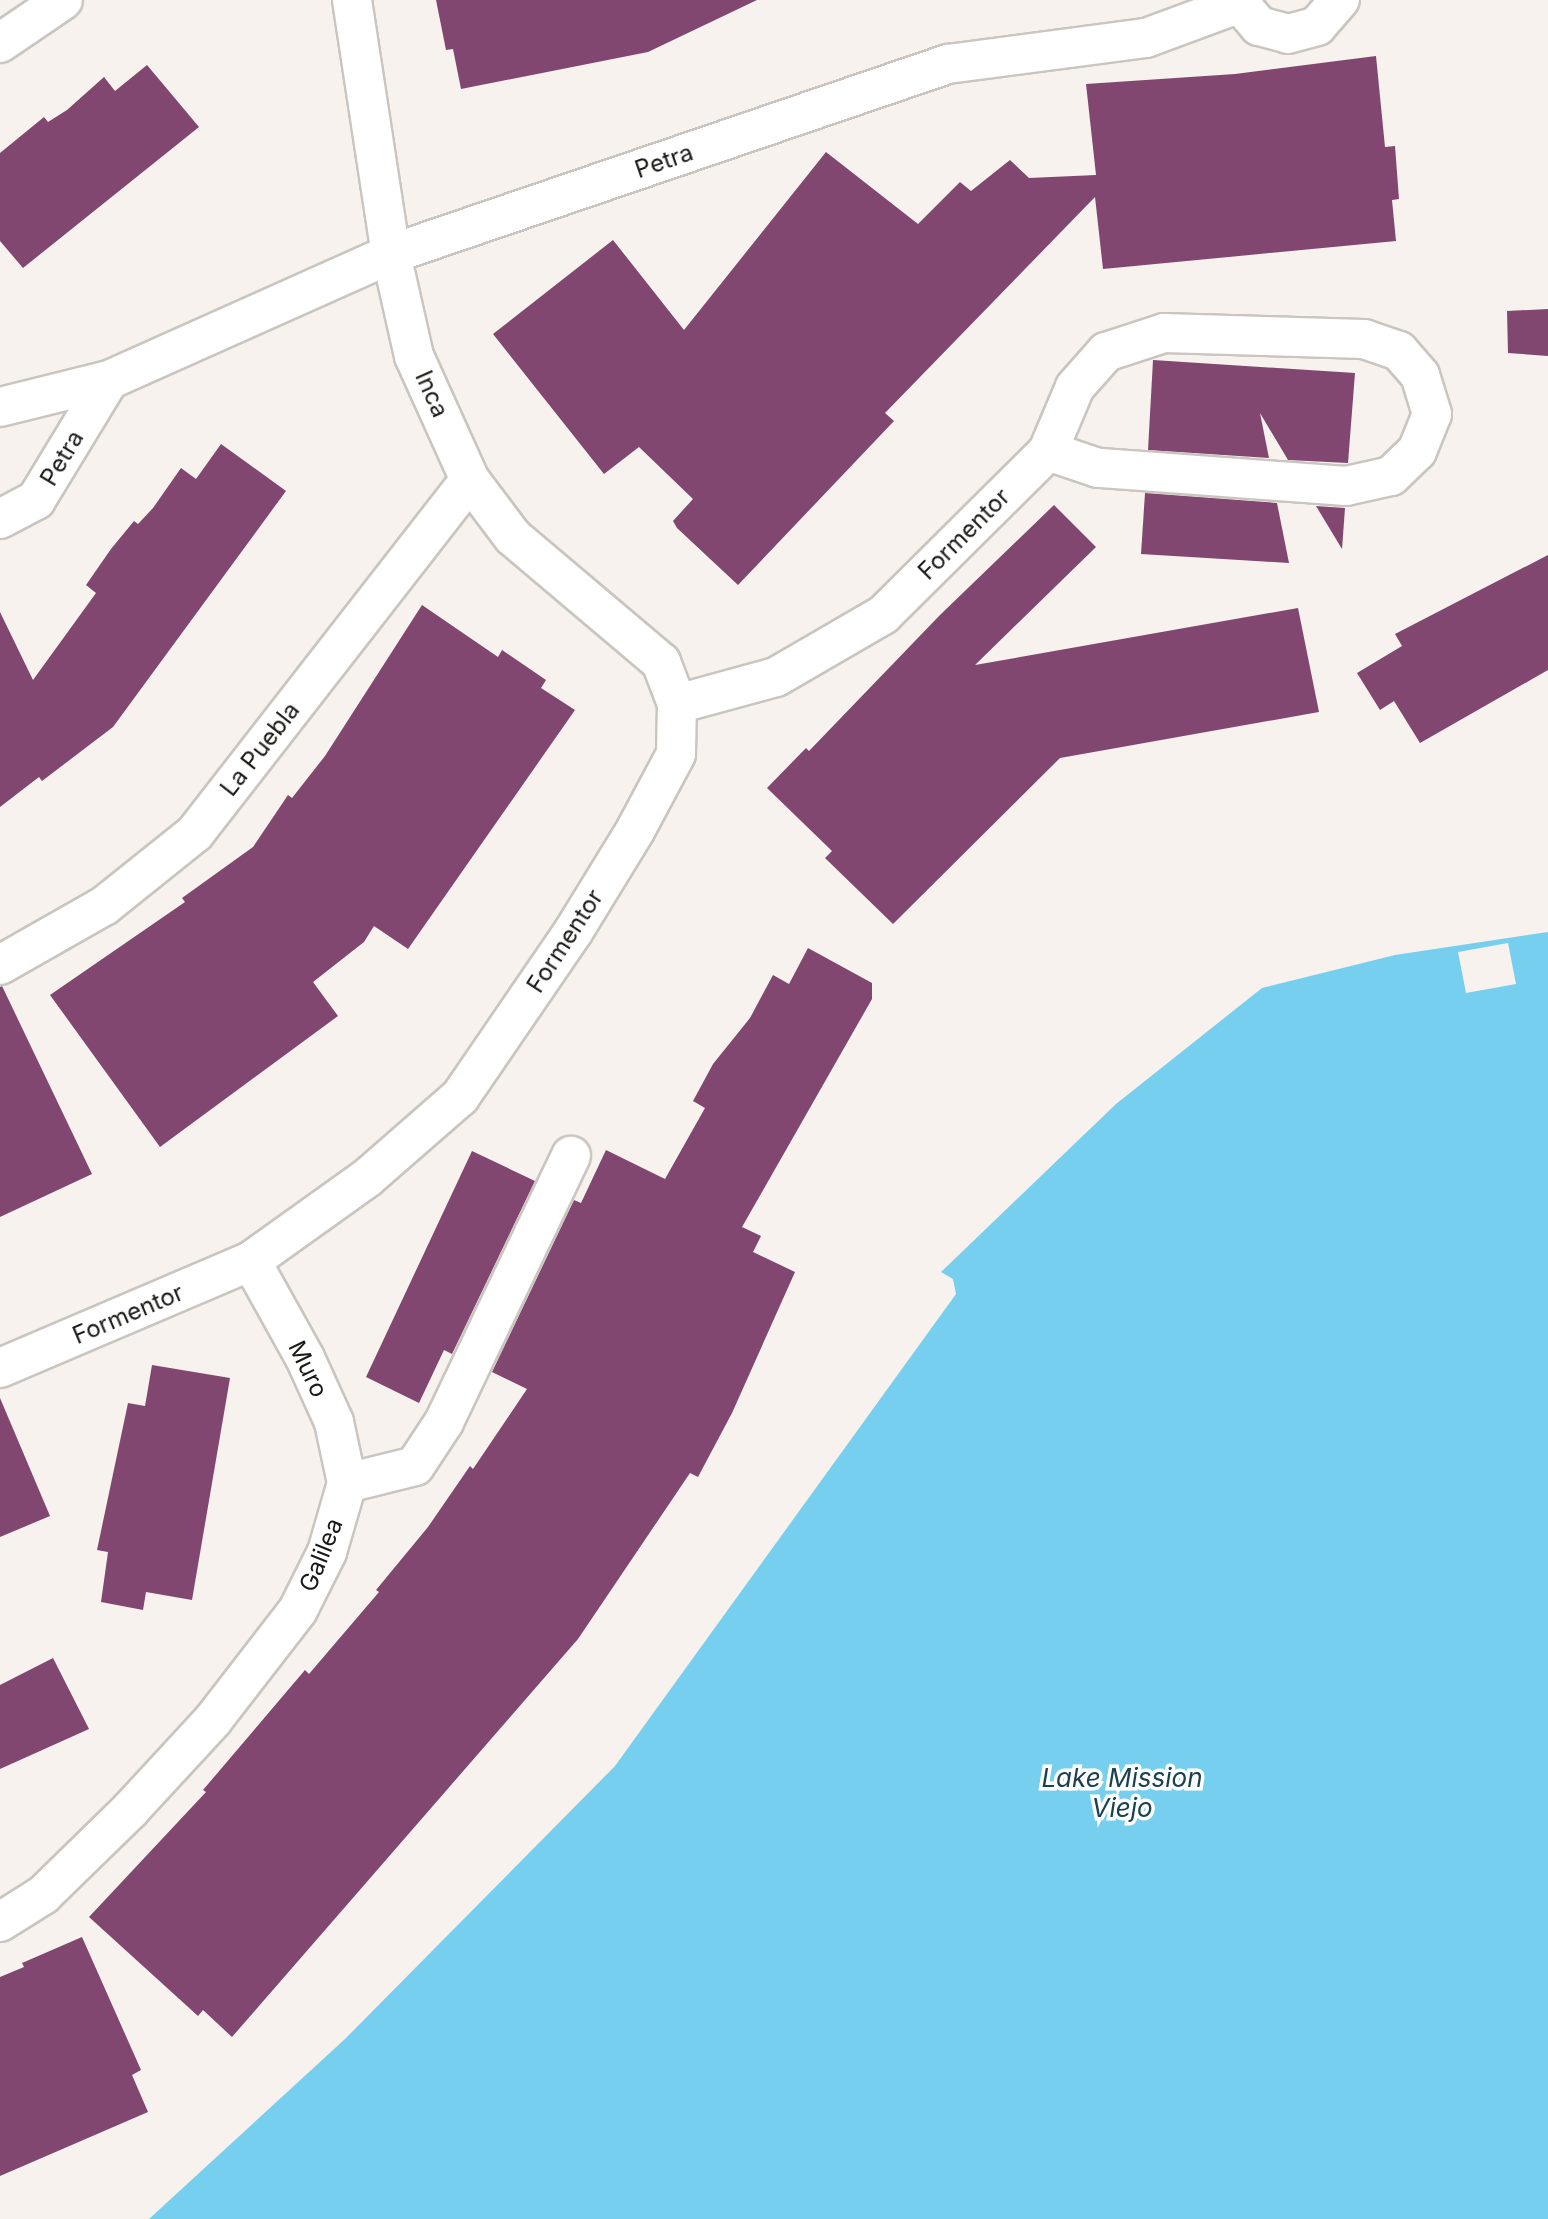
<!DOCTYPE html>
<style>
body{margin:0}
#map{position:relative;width:1548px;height:2219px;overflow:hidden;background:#f7f2ed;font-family:Inter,sans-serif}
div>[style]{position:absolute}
.water>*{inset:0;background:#76cfef}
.pier>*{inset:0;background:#f7f2ed}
.building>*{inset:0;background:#814770}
.roads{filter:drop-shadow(2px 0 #cac5bf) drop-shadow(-2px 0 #cac5bf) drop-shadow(0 2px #cac5bf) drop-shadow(0 -2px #cac5bf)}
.minor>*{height:38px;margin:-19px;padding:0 19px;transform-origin:19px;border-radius:19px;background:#fff}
span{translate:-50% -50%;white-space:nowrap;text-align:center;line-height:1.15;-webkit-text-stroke:7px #fff;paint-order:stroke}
.street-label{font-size:24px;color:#1a1917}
.water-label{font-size:26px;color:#19414f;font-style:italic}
</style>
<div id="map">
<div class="water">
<div style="clip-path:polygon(1548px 932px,1548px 2219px,149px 2219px,345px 2039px,615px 1766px,956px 1294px,953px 1279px,941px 1272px,1116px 1104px,1262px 988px,1395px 955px)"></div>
</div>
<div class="pier">
<div style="clip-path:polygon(1508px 943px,1516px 984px,1466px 993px,1458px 952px)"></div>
</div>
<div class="building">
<div style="clip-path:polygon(436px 0,757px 0,648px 52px,461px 89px,453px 49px,446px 50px)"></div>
<div style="clip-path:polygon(1376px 56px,1385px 147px,1395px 146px,1399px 199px,1392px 200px,1396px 241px,1103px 269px,1095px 197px,885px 413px,894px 421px,738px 585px,677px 528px,673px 521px,693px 499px,639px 447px,604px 474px,493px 334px,613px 240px,684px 330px,826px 152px,918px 224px,960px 182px,971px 191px,1010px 160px,1029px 178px,1096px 175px,1086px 84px,1235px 74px)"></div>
<div style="clip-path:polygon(147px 65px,199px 127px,23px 268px,0 241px,0 153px,44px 117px,48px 122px,67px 110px,104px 77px,115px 91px)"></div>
<div style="clip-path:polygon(1548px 309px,1548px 356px,1508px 353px,1507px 311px)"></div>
<div style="clip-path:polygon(1153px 360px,1355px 373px,1348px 463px,1288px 460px,1260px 413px,1269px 458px,1148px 450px)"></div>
<div style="clip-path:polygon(221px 444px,286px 491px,113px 727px,42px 781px,39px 777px,0 807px,0 612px,33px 680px,96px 593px,86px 585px,111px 549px,134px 521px,138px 524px,153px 508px,181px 468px,196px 479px)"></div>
<div style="clip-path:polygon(1145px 493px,1277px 503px,1289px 563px,1141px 554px)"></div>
<div style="clip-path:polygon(1054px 505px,1096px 547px,975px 665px,1298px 608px,1319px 712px,1060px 758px,893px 924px,825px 858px,832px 851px,767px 788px,806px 748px,809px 751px,940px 615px)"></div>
<div style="clip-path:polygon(1316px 506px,1345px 508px,1342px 549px)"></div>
<div style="clip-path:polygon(1548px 555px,1548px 670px,1420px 743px,1394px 701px,1380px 710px,1357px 673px,1402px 646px,1395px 634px)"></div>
<div style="clip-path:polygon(422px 605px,498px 657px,502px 650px,546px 680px,541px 688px,575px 710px,408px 949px,374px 926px,364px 942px,313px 982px,338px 1016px,160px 1147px,50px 995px,185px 902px,182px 898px,253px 847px,288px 795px,292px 798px,325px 756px)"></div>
<div style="clip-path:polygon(808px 948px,872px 983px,872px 999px,742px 1227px,761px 1236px,753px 1252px,795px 1272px,732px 1413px,698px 1477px,690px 1473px,578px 1639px,232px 2037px,203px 2010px,198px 2016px,89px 1917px,206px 1792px,203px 1790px,305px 1670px,309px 1674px,379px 1592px,376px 1590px,428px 1527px,470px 1466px,473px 1469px,527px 1389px,492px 1372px,574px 1200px,581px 1203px,606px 1150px,665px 1179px,705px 1108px,693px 1101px,713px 1064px,750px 1018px,773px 975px,789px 984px)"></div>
<div style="clip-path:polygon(2px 986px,92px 1174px,0 1217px,0 987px)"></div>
<div style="clip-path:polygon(472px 1151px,535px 1181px,452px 1354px,444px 1350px,419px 1403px,366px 1377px)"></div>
<div style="clip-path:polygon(152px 1365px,230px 1378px,192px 1600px,146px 1592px,143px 1610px,101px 1602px,108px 1552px,97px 1550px,128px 1403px,145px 1406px)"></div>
<div style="clip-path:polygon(0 1398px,50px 1516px,0 1537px)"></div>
<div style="clip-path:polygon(53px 1658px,89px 1729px,0 1769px,0 1685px)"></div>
<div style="clip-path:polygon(82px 1937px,141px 2070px,132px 2075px,148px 2112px,0 2176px,0 1977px,24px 1967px,22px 1963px)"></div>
</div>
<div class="roads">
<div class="minor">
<div style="left:352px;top:0;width:257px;rotate:81.3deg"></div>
<div style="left:391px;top:254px;width:105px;rotate:77.3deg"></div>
<div style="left:414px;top:356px;width:136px;rotate:65.7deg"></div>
<div style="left:470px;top:480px;width:71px;rotate:53deg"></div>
<div style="left:513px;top:537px;width:194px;rotate:40.2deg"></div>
<div style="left:661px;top:662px;width:45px;rotate:69.1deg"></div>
<div style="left:1237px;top:0;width:34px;rotate:50deg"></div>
<div style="left:1259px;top:26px;width:30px;rotate:15deg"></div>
<div style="left:1288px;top:34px;width:30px;rotate:-15deg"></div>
<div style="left:1317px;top:26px;width:35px;rotate:-49deg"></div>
<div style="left:0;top:43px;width:76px;rotate:-34.3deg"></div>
<div style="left:0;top:407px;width:112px;rotate:-13.9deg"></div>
<div style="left:109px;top:380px;width:309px;rotate:-24.1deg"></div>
<div style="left:391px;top:254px;width:589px;rotate:-18.84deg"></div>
<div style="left:948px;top:64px;width:200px;rotate:-7.5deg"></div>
<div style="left:1146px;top:38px;width:98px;rotate:-20.3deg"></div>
<div style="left:0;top:519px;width:41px;rotate:-27.8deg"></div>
<div style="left:36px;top:500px;width:140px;rotate:-58.7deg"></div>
<div style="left:0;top:965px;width:120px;rotate:-29.6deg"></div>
<div style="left:104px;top:906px;width:117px;rotate:-38.7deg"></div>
<div style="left:195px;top:833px;width:447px;rotate:-52.1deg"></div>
<div style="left:251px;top:1261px;width:111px;rotate:60.9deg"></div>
<div style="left:305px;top:1358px;width:70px;rotate:65.6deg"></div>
<div style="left:334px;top:1422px;width:62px;rotate:78deg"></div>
<div style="left:0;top:1368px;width:273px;rotate:-23.1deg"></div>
<div style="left:251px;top:1261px;width:143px;rotate:-35.6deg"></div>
<div style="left:367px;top:1178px;width:123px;rotate:-41.1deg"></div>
<div style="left:460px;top:1097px;width:200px;rotate:-55.6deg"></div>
<div style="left:573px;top:932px;width:121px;rotate:-58.5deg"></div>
<div style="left:636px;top:829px;width:85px;rotate:-61.9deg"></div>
<div style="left:676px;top:754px;width:50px;rotate:-88.9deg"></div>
<div style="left:677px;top:704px;width:103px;rotate:-15.3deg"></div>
<div style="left:776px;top:677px;width:124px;rotate:-30.1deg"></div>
<div style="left:883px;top:615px;width:233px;rotate:-44.8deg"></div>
<div style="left:1048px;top:451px;width:69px;rotate:-67.1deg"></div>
<div style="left:1075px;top:387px;width:47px;rotate:-48.5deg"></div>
<div style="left:1106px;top:352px;width:61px;rotate:-18.1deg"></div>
<div style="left:1164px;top:333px;width:200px;rotate:1.7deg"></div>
<div style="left:1364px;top:339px;width:37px;rotate:19deg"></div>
<div style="left:1399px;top:351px;width:32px;rotate:49deg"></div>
<div style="left:1420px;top:375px;width:41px;rotate:72.9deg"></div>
<div style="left:1432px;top:414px;width:40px;rotate:112deg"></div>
<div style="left:1417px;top:451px;width:36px;rotate:136deg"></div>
<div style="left:1391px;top:476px;width:46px;rotate:167.5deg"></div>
<div style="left:1346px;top:486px;width:249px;rotate:-175.8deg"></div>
<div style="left:1098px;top:468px;width:53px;rotate:-161.2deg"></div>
<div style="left:0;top:1922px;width:51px;rotate:-32.1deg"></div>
<div style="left:43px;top:1895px;width:123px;rotate:-44.3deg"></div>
<div style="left:131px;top:1809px;width:121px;rotate:-47.3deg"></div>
<div style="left:213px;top:1720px;width:139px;rotate:-52.3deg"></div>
<div style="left:298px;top:1610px;width:65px;rotate:-63.4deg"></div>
<div style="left:327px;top:1552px;width:72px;rotate:-73.8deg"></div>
<div style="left:347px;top:1483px;width:70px;rotate:-14deg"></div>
<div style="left:415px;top:1466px;width:53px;rotate:-56.6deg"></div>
<div style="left:444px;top:1422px;width:295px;rotate:-64.5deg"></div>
</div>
</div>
<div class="street-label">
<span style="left:664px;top:161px;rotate:-19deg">Petra</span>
<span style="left:432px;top:394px;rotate:66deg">Inca</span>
<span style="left:62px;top:458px;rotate:-59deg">Petra</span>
<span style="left:964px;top:534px;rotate:-45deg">Formentor</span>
<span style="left:260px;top:749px;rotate:-52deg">La Puebla</span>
<span style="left:565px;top:941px;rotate:-57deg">Formentor</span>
<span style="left:128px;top:1314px;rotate:-23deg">Formentor</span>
<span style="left:308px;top:1369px;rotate:64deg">Muro</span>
<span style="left:321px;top:1555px;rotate:-68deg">Galilea</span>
</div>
<div class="water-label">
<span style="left:1122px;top:1793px">Lake Mission<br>Viejo</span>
</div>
</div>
